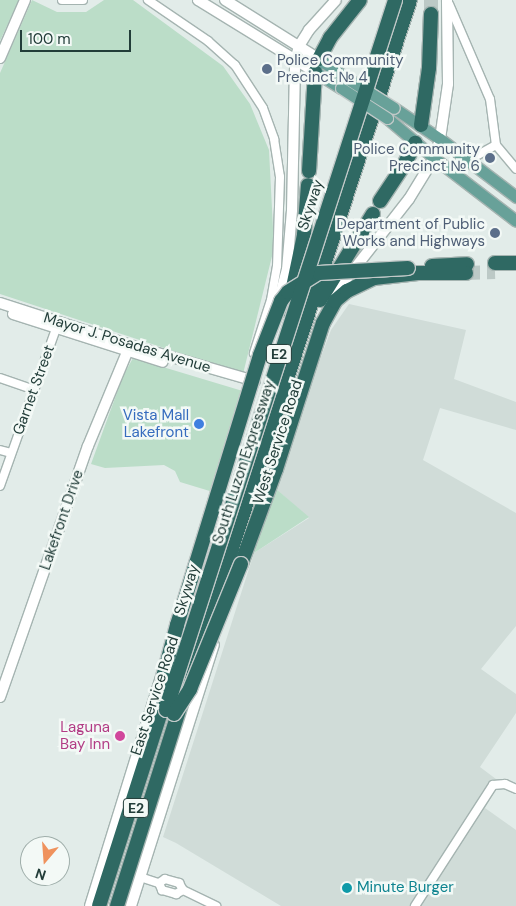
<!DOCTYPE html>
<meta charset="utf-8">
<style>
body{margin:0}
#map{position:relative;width:516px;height:906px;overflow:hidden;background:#e2ece9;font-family:"DM Sans",sans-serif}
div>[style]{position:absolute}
.built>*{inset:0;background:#d0dcd8}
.green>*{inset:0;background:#bbddc8}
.highway-tunnel>*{height:14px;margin-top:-7px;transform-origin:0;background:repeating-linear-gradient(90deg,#bcc9c6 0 14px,transparent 0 21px)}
.roads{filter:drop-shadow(1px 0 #a5b4b1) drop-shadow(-1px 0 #a5b4b1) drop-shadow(0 1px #a5b4b1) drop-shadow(0 -1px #a5b4b1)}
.street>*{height:8px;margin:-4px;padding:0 4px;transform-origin:4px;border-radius:4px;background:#fff}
.secondary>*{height:10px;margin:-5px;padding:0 5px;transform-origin:5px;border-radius:5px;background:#fff}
.primary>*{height:11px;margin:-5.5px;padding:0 5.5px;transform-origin:5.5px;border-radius:5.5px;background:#68a199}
.highway>*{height:14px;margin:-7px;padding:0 7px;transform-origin:7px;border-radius:7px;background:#2f6963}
.bridges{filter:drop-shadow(1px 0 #c1c9c8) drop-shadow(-1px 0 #c1c9c8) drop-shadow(0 1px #c1c9c8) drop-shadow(0 -1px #c1c9c8)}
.primary-bridge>*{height:11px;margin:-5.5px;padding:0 5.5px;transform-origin:5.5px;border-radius:5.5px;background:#68a199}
.highway-bridge>*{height:14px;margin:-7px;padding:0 7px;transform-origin:7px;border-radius:7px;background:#2f6963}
.dots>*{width:14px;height:14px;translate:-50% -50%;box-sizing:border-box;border:2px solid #f3f9f6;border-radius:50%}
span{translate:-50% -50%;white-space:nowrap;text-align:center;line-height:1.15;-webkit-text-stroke:5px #f3f9f6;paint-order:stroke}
.shield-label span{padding:1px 4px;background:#f3f9f6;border:1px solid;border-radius:4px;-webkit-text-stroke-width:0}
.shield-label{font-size:14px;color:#223d39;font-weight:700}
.service-label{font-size:15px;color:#4e5e75}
.left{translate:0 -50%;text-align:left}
.right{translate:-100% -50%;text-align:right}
.street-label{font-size:15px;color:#223d39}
.shop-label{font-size:15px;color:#366cbe}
.hotel-label{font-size:15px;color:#b23c85}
.culture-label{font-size:15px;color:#0d838f}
.north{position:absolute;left:20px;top:836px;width:50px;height:50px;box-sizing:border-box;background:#f3f9f6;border:1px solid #9faeaa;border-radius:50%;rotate:198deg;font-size:14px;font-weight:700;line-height:20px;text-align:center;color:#223d39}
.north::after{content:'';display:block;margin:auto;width:18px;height:22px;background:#ef925d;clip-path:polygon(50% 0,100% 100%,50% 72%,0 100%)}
.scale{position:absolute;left:20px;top:30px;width:111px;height:22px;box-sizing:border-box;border:2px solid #223d39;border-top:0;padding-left:6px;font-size:15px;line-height:18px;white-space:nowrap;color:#223d39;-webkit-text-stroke:4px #f3f9f6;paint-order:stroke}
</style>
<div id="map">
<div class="built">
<div style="clip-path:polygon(349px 304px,466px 330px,454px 379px,516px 402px,516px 430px,440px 408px,423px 460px,516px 513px,516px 626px,481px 669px,516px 694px,516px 713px,480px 767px,500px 782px,485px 808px,516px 830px,516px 906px,281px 906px,176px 843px,163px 837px,254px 553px,309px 518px,275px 488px,293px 431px,331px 330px)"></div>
</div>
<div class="green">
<div style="clip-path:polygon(0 0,19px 0,0 41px)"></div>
<div style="clip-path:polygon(32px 0,57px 12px,86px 12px,104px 0,133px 0,223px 66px,250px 104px,269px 150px,274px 248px,243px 374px,0 294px,0 73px)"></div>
<div style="clip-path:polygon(133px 358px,246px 392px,213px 492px,180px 482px,175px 471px,164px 465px,105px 468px,91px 464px,123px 376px)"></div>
<div style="clip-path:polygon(275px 488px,309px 517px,254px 553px)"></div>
</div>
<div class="highway-tunnel">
<div style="left:431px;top:14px;width:14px;rotate:-90deg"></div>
<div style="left:466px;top:273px;width:29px;rotate:-2deg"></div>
</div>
<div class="roads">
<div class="street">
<div style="left:62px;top:0;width:21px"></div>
<div style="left:148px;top:0;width:73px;rotate:34.3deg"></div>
<div style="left:208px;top:41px;width:36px;rotate:42deg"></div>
<div style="left:235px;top:65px;width:51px;rotate:56.9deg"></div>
<div style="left:263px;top:108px;width:33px;rotate:70deg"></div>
<div style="left:274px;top:139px;width:38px;rotate:81deg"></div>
<div style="left:280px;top:177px;width:89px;rotate:91.9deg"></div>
<div style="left:277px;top:266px;width:35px;rotate:100deg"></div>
<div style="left:271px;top:300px;width:56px;rotate:107.8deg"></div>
<div style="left:449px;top:4px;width:103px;rotate:66.7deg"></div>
<div style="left:490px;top:99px;width:46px;rotate:82.6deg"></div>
<div style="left:496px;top:145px;width:31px;rotate:50deg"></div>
<div style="left:467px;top:161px;width:33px;rotate:-29deg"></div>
<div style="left:0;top:378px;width:36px;rotate:19deg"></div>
<div style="left:0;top:450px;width:11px;rotate:15deg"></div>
<div style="left:0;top:486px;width:173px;rotate:-70.4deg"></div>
<div style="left:140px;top:877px;width:20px;rotate:18deg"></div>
<div style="left:159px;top:883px;width:8px;rotate:67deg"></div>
<div style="left:162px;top:890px;width:15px;rotate:16deg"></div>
<div style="left:176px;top:894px;width:8px;rotate:-30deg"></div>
<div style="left:159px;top:883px;width:7px;rotate:-34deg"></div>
<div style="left:165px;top:879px;width:15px;rotate:16deg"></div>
<div style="left:179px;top:883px;width:8px;rotate:60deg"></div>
<div style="left:183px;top:890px;width:37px;rotate:26deg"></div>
<div style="left:415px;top:906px;width:144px;rotate:-57.2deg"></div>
<div style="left:493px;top:785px;width:12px;rotate:-5deg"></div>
<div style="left:505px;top:784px;width:12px;rotate:24deg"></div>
</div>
<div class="secondary">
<div style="left:198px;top:0;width:137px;rotate:31.6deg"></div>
<div style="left:225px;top:0;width:111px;rotate:32.1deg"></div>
<div style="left:0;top:58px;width:63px;rotate:-66.7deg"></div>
<div style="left:279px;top:299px;width:30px;rotate:-75deg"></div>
<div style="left:287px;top:270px;width:60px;rotate:-85.2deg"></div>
<div style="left:292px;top:210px;width:149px;rotate:-88.8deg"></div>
<div style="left:295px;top:61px;width:16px;rotate:-75deg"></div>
<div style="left:299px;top:46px;width:19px;rotate:-58deg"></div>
<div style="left:309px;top:30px;width:40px;rotate:-48deg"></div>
<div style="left:330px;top:300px;width:128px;rotate:-52deg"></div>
<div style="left:409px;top:199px;width:48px;rotate:-58.6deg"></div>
<div style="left:434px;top:158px;width:20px;rotate:-72deg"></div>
<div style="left:440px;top:139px;width:56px;rotate:-81.7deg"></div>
<div style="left:448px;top:84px;width:84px;rotate:-90.7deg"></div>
<div style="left:0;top:303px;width:137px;rotate:17.9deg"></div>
<div style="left:130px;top:345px;width:130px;rotate:16.1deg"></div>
<div style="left:13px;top:314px;width:157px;rotate:17.7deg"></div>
<div style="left:274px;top:452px;width:33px;rotate:-72deg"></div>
<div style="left:0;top:697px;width:266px;rotate:-70.7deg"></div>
<div style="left:88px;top:446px;width:109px;rotate:-67.4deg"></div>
<div style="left:90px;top:906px;width:244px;rotate:-72.8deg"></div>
<div style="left:131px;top:906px;width:274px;rotate:-72.4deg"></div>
</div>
<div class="primary">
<div style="left:341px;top:88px;width:31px;rotate:-148deg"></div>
<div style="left:315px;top:72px;width:14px;rotate:-73deg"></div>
<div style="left:319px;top:59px;width:35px;rotate:35deg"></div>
<div style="left:394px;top:108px;width:55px;rotate:34deg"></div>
<div style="left:440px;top:139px;width:96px;rotate:37.3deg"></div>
<div style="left:387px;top:118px;width:62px;rotate:40.4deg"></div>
<div style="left:434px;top:158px;width:103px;rotate:37.5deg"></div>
</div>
<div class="highway">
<div style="left:319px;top:59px;width:24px;rotate:-62deg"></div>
<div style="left:330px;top:38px;width:48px;rotate:-51.7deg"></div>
<div style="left:421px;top:125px;width:58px;rotate:-82deg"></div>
<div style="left:429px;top:68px;width:54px;rotate:-87.9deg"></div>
<div style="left:309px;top:171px;width:99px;rotate:-86.5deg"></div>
<div style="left:380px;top:201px;width:43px;rotate:-56.3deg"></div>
<div style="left:404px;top:165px;width:25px;rotate:-63deg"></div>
<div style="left:495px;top:263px;width:21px"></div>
<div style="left:432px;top:266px;width:35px;rotate:-3deg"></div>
<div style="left:320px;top:300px;width:101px;rotate:-58.4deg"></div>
<div style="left:288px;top:311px;width:78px;rotate:-78.1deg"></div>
<div style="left:304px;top:235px;width:50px;rotate:-85.4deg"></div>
<div style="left:241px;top:564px;width:101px;rotate:-69.8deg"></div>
<div style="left:276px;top:469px;width:153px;rotate:-72.2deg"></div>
<div style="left:323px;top:323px;width:25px;rotate:-61deg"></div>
<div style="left:335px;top:301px;width:16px;rotate:-40deg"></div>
<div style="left:347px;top:291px;width:30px;rotate:-26deg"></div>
<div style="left:374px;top:278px;width:44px;rotate:-6.5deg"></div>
<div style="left:418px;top:273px;width:48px"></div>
<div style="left:194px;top:665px;width:699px;rotate:-72.01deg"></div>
<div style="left:177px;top:705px;width:53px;rotate:-72.6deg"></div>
<div style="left:99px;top:906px;width:220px;rotate:-72.3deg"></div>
<div style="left:117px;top:906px;width:212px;rotate:-72.4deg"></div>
</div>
</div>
<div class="bridges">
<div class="primary-bridge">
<div style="left:348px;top:79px;width:54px;rotate:32.2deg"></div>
<div style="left:341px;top:88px;width:55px;rotate:33.1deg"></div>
</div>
<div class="highway-bridge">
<div style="left:166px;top:705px;width:28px;rotate:-96deg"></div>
<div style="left:163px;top:677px;width:54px;rotate:-74.9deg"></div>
<div style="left:177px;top:625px;width:282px;rotate:-72.9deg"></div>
<div style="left:260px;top:355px;width:58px;rotate:-68.7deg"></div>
<div style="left:281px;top:301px;width:11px;rotate:-52deg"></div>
<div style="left:288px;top:292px;width:36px;rotate:-32deg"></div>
<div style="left:319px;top:273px;width:89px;rotate:-3.2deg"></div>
<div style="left:166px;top:710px;width:746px;rotate:-72.12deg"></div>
<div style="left:174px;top:714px;width:30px;rotate:-57deg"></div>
<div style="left:190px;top:689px;width:135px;rotate:-67.8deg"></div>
</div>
</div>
<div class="dots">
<div style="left:267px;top:69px;background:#5c6f8a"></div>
<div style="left:490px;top:158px;background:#5c6f8a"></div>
<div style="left:495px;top:233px;background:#5c6f8a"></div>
<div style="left:199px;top:424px;background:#3f7fe0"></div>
<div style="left:120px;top:736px;background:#d1479c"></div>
<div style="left:347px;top:888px;background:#0f9aa8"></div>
</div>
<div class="shield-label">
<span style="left:279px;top:354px">E2</span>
<span style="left:136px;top:808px">E2</span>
</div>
<div class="service-label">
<span class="left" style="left:277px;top:69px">Police Community<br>Precinct № 4</span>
<span class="right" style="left:480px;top:158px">Police Community<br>Precinct № 6</span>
<span class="right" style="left:485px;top:233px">Department of Public<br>Works and Highways</span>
</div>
<div class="street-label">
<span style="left:311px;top:205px;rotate:-72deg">Skyway</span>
<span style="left:127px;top:343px;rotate:17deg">Mayor J. Posadas Avenue</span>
<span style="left:34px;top:390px;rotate:-70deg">Garnet Street</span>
<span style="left:278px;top:442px;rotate:-72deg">West Service Road</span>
<span style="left:244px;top:462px;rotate:-72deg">South Luzon Expressway</span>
<span style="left:62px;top:520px;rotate:-71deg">Lakefront Drive</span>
<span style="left:187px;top:590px;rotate:-73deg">Skyway</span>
<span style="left:155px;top:696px;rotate:-72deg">East Service Road</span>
</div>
<div class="shop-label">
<span class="right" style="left:189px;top:424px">Vista Mall<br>Lakefront</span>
</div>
<div class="hotel-label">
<span class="right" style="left:110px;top:736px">Laguna<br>Bay Inn</span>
</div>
<div class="culture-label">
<span class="left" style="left:357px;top:888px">Minute Burger</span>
</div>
<div class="north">N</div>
<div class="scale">100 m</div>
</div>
